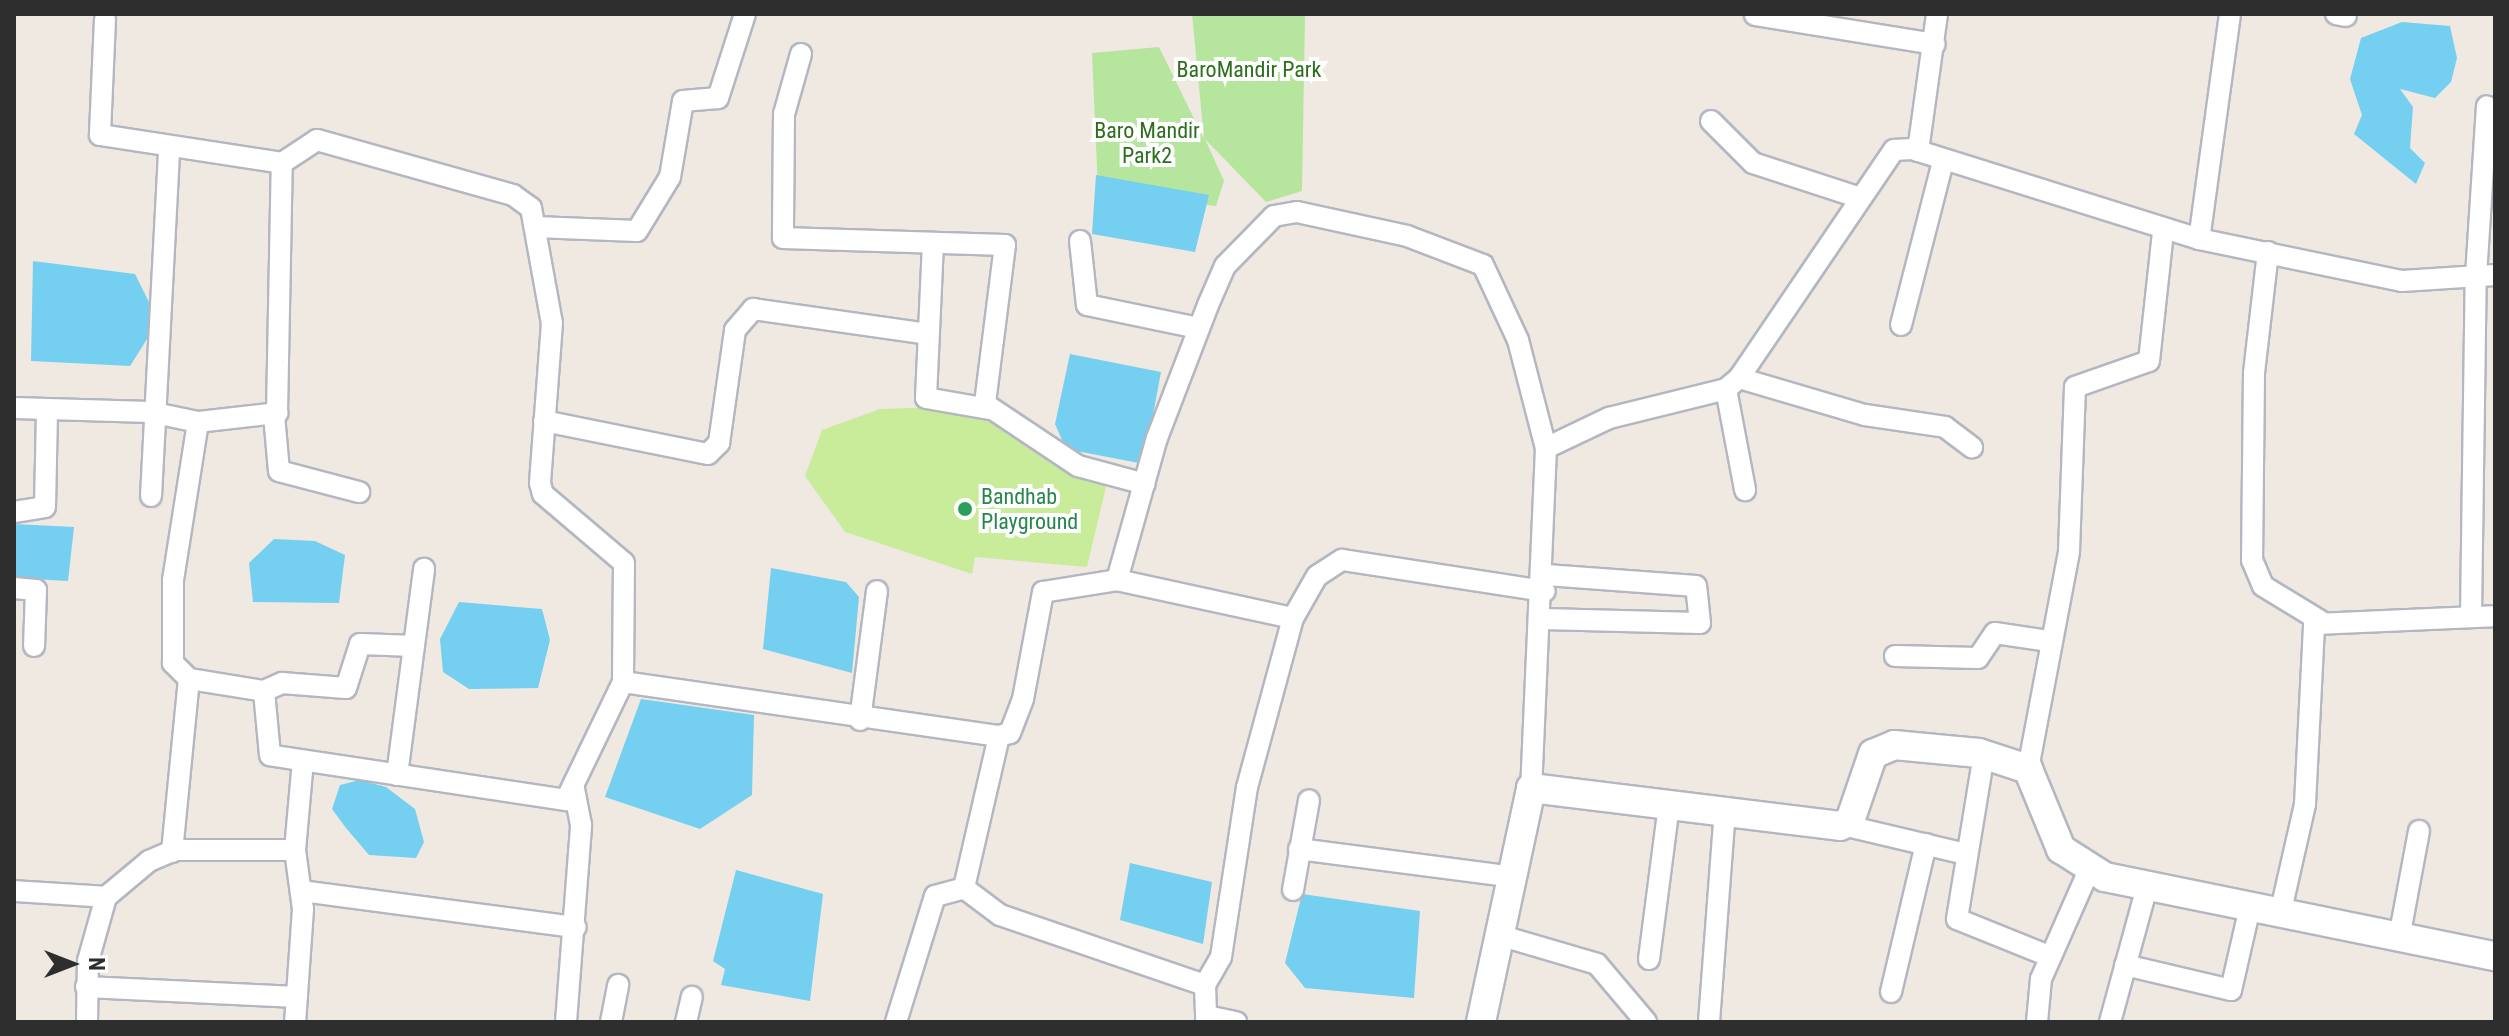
<!DOCTYPE html>
<style>
body{margin:0}
#map{position:relative;width:2509px;height:1036px;overflow:hidden;background:#efe9e1;font-family:"Roboto Condensed",sans-serif}
div>[style]{position:absolute}
.green>*{inset:0;background:#b6e59e}
.pitch>*{inset:0;background:#c9ec9a}
.water>*{inset:0;background:#75cff0}
.roads{filter:drop-shadow(2px 0 #b4b7c1) drop-shadow(-2px 0 #b4b7c1) drop-shadow(0 2px #b4b7c1) drop-shadow(0 -2px #b4b7c1)}
.street>*{height:20px;margin:-10px;padding:0 10px;transform-origin:10px;border-radius:10px;background:#fff}
.secondary>*{height:28px;margin:-14px;padding:0 14px;transform-origin:14px;border-radius:14px;background:#fff}
.dots>*{width:22px;height:22px;translate:-50% -50%;box-sizing:border-box;border:4px solid #fff;border-radius:50%}
span{translate:-50% -50%;white-space:nowrap;text-align:center;line-height:1.15;-webkit-text-stroke:8px #fff;paint-order:stroke}
.park-label{font-size:22px;color:#2c6e1b}
.leisure-label{font-size:22px;color:#27864d}
.left{translate:0 -50%;text-align:left}
.frame{position:absolute;inset:0;border:16px solid #2e2e2e;pointer-events:none}
.north{position:absolute;left:32px;top:924px;width:80px;height:80px;-webkit-text-stroke:6px #fff;paint-order:stroke;rotate:90deg;font-size:22px;font-weight:700;line-height:32px;text-align:center;color:#2e2e2e}
.north::after{content:'';display:block;margin:auto;width:28px;height:36px;background:#2e2e2e;clip-path:polygon(50% 0,100% 100%,50% 72%,0 100%)}
</style>
<div id="map">
<div class="green">
<div style="clip-path:polygon(1192px 14px,1305px 14px,1302px 191px,1266px 202px,1205px 139px,1224px 181px,1216px 206px,1098px 191px,1092px 53px,1159px 47px,1204px 139px)"></div>
</div>
<div class="pitch">
<div style="clip-path:polygon(945px 407px,1024px 434px,1106px 487px,1087px 567px,975px 557px,972px 574px,845px 532px,805px 476px,822px 430px,880px 409px)"></div>
</div>
<div class="water">
<div style="clip-path:polygon(2402px 22px,2450px 26px,2457px 58px,2451px 82px,2435px 98px,2400px 89px,2413px 107px,2410px 148px,2425px 163px,2416px 184px,2354px 134px,2362px 115px,2350px 79px,2361px 38px)"></div>
<div style="clip-path:polygon(1096px 175px,1209px 195px,1195px 252px,1092px 234px)"></div>
<div style="clip-path:polygon(33px 261px,135px 274px,150px 304px,149px 336px,130px 366px,31px 361px)"></div>
<div style="clip-path:polygon(1070px 354px,1161px 372px,1144px 464px,1066px 449px,1055px 424px)"></div>
<div style="clip-path:polygon(14px 524px,74px 527px,68px 581px,14px 578px)"></div>
<div style="clip-path:polygon(274px 539px,315px 541px,345px 555px,339px 603px,253px 602px,249px 563px)"></div>
<div style="clip-path:polygon(771px 568px,846px 582px,859px 597px,852px 673px,763px 649px)"></div>
<div style="clip-path:polygon(459px 602px,542px 609px,550px 640px,538px 688px,469px 689px,443px 672px,440px 639px)"></div>
<div style="clip-path:polygon(641px 699px,754px 715px,752px 795px,700px 829px,605px 797px)"></div>
<div style="clip-path:polygon(360px 780px,386px 787px,415px 809px,424px 842px,416px 858px,369px 855px,346px 828px,332px 809px,340px 785px)"></div>
<div style="clip-path:polygon(1130px 863px,1212px 882px,1203px 944px,1120px 920px)"></div>
<div style="clip-path:polygon(736px 870px,823px 894px,810px 1001px,721px 985px,725px 969px,713px 961px)"></div>
<div style="clip-path:polygon(1302px 894px,1420px 911px,1414px 998px,1305px 988px,1285px 963px)"></div>
</div>
<div class="roads">
<div class="street">
<div style="left:2230px;top:14px;width:227px;rotate:97.8deg"></div>
<div style="left:2199px;top:239px;width:207px;rotate:11.7deg"></div>
<div style="left:2402px;top:281px;width:93px;rotate:-3.7deg"></div>
<div style="left:2336px;top:14px;width:10px;rotate:11deg"></div>
<div style="left:1755px;top:15px;width:182px;rotate:9.2deg"></div>
<div style="left:105px;top:19px;width:116px;rotate:92.5deg"></div>
<div style="left:100px;top:135px;width:184px;rotate:8.7deg"></div>
<div style="left:801px;top:54px;width:62px;rotate:105.8deg"></div>
<div style="left:784px;top:114px;width:124px;rotate:90.5deg"></div>
<div style="left:783px;top:238px;width:222px;rotate:1.8deg"></div>
<div style="left:1005px;top:245px;width:160px;rotate:97.2deg"></div>
<div style="left:985px;top:404px;width:112px;rotate:33.7deg"></div>
<div style="left:1078px;top:466px;width:69px;rotate:15deg"></div>
<div style="left:1711px;top:121px;width:59px;rotate:45deg"></div>
<div style="left:1753px;top:163px;width:109px;rotate:18.1deg"></div>
<div style="left:1918px;top:151px;width:138px;rotate:-82.1deg"></div>
<div style="left:535px;top:227px;width:102px;rotate:2.2deg"></div>
<div style="left:637px;top:231px;width:63px;rotate:-58.6deg"></div>
<div style="left:670px;top:177px;width:77px;rotate:-80.3deg"></div>
<div style="left:683px;top:101px;width:35px;rotate:-5deg"></div>
<div style="left:718px;top:98px;width:88px;rotate:-72.2deg"></div>
<div style="left:1080px;top:241px;width:64px;rotate:83.8deg"></div>
<div style="left:1087px;top:305px;width:113px;rotate:11.7deg"></div>
<div style="left:933px;top:243px;width:155px;rotate:92.6deg"></div>
<div style="left:926px;top:398px;width:64px;rotate:9.9deg"></div>
<div style="left:2268px;top:252px;width:122px;rotate:96.6deg"></div>
<div style="left:2254px;top:373px;width:187px;rotate:90.6deg"></div>
<div style="left:2252px;top:560px;width:28px;rotate:67deg"></div>
<div style="left:2263px;top:586px;width:66px;rotate:31.3deg"></div>
<div style="left:1901px;top:325px;width:168px;rotate:-75.6deg"></div>
<div style="left:1739px;top:378px;width:131px;rotate:16.4deg"></div>
<div style="left:1865px;top:415px;width:81px;rotate:8.5deg"></div>
<div style="left:1945px;top:427px;width:34px;rotate:37deg"></div>
<div style="left:1726px;top:389px;width:103px;rotate:79.3deg"></div>
<div style="left:14px;top:408px;width:136px;rotate:1.7deg"></div>
<div style="left:150px;top:412px;width:49px;rotate:11.8deg"></div>
<div style="left:274px;top:415px;width:56px;rotate:84.9deg"></div>
<div style="left:279px;top:471px;width:83px;rotate:14.7deg"></div>
<div style="left:544px;top:421px;width:167px;rotate:11.4deg"></div>
<div style="left:708px;top:454px;width:16px;rotate:-45deg"></div>
<div style="left:719px;top:443px;width:114px;rotate:-81.9deg"></div>
<div style="left:735px;top:330px;width:28px;rotate:-49deg"></div>
<div style="left:753px;top:309px;width:177px;rotate:8.1deg"></div>
<div style="left:1546px;top:448px;width:70px;rotate:-25.5deg"></div>
<div style="left:1609px;top:418px;width:121px;rotate:-13.9deg"></div>
<div style="left:1726px;top:389px;width:17px;rotate:-40deg"></div>
<div style="left:1739px;top:378px;width:276px;rotate:-55.8deg"></div>
<div style="left:1894px;top:150px;width:18px;rotate:-3deg"></div>
<div style="left:1912px;top:149px;width:301px;rotate:17.4deg"></div>
<div style="left:151px;top:496px;width:349px;rotate:-87deg"></div>
<div style="left:14px;top:512px;width:31px;rotate:-9deg"></div>
<div style="left:45px;top:507px;width:98px;rotate:-88.8deg"></div>
<div style="left:1117px;top:580px;width:180px;rotate:12.2deg"></div>
<div style="left:1293px;top:618px;width:175px;rotate:105.2deg"></div>
<div style="left:1247px;top:787px;width:172px;rotate:98.7deg"></div>
<div style="left:1221px;top:957px;width:32px;rotate:120deg"></div>
<div style="left:1205px;top:985px;width:37px;rotate:88deg"></div>
<div style="left:14px;top:588px;width:22px;rotate:5deg"></div>
<div style="left:36px;top:590px;width:56px;rotate:92deg"></div>
<div style="left:2471px;top:615px;width:339px;rotate:-89.2deg"></div>
<div style="left:2476px;top:276px;width:170px;rotate:-86.3deg"></div>
<div style="left:1293px;top:618px;width:48px;rotate:-60.3deg"></div>
<div style="left:1317px;top:576px;width:30px;rotate:-33deg"></div>
<div style="left:1342px;top:560px;width:205px;rotate:8.7deg"></div>
<div style="left:1543px;top:619px;width:157px;rotate:1.5deg"></div>
<div style="left:1700px;top:623px;width:37px;rotate:-96deg"></div>
<div style="left:1696px;top:586px;width:150px;rotate:-175.8deg"></div>
<div style="left:1895px;top:656px;width:83px;rotate:1.4deg"></div>
<div style="left:1978px;top:658px;width:30px;rotate:-56deg"></div>
<div style="left:1995px;top:633px;width:55px;rotate:8.4deg"></div>
<div style="left:623px;top:682px;width:131px;rotate:115.8deg"></div>
<div style="left:566px;top:800px;width:299px;rotate:-171.4deg"></div>
<div style="left:270px;top:755px;width:64px;rotate:-95.4deg"></div>
<div style="left:264px;top:691px;width:76px;rotate:-170.9deg"></div>
<div style="left:189px;top:679px;width:23px;rotate:-135deg"></div>
<div style="left:173px;top:663px;width:83px;rotate:-90deg"></div>
<div style="left:173px;top:580px;width:160px;rotate:-81deg"></div>
<div style="left:198px;top:422px;width:80px;rotate:-6.5deg"></div>
<div style="left:277px;top:413px;width:250px;rotate:-88.9deg"></div>
<div style="left:282px;top:163px;width:42px;rotate:-33.3deg"></div>
<div style="left:317px;top:140px;width:204px;rotate:15.7deg"></div>
<div style="left:513px;top:195px;width:22px;rotate:36deg"></div>
<div style="left:531px;top:208px;width:117px;rotate:79.7deg"></div>
<div style="left:552px;top:323px;width:160px;rotate:94.3deg"></div>
<div style="left:540px;top:483px;width:11px;rotate:75deg"></div>
<div style="left:543px;top:494px;width:106px;rotate:40.4deg"></div>
<div style="left:624px;top:563px;width:119px;rotate:90.5deg"></div>
<div style="left:623px;top:682px;width:380px;rotate:8.2deg"></div>
<div style="left:999px;top:736px;width:11px;rotate:-15deg"></div>
<div style="left:1010px;top:733px;width:36px;rotate:-69deg"></div>
<div style="left:1023px;top:699px;width:109px;rotate:-79.4deg"></div>
<div style="left:1043px;top:592px;width:75px;rotate:-9.2deg"></div>
<div style="left:1117px;top:580px;width:148px;rotate:-74.3deg"></div>
<div style="left:1157px;top:438px;width:142px;rotate:-69deg"></div>
<div style="left:1208px;top:305px;width:43px;rotate:-66.4deg"></div>
<div style="left:1225px;top:266px;width:70px;rotate:-45.6deg"></div>
<div style="left:1274px;top:216px;width:23px;rotate:-10deg"></div>
<div style="left:1297px;top:212px;width:113px;rotate:12.3deg"></div>
<div style="left:1407px;top:236px;width:81px;rotate:20.9deg"></div>
<div style="left:1483px;top:265px;width:83px;rotate:65deg"></div>
<div style="left:1518px;top:340px;width:112px;rotate:75.5deg"></div>
<div style="left:1546px;top:448px;width:340px;rotate:92.5deg"></div>
<div style="left:264px;top:691px;width:20px;rotate:-24deg"></div>
<div style="left:282px;top:683px;width:64px;rotate:4.5deg"></div>
<div style="left:346px;top:688px;width:46px;rotate:-72.3deg"></div>
<div style="left:360px;top:644px;width:54px;rotate:2.1deg"></div>
<div style="left:860px;top:720px;width:130px;rotate:-82.5deg"></div>
<div style="left:999px;top:736px;width:156px;rotate:103deg"></div>
<div style="left:964px;top:888px;width:45px;rotate:36.9deg"></div>
<div style="left:1000px;top:915px;width:217px;rotate:18.9deg"></div>
<div style="left:1984px;top:754px;width:167px;rotate:99.3deg"></div>
<div style="left:1957px;top:919px;width:101px;rotate:22deg"></div>
<div style="left:2028px;top:769px;width:222px;rotate:-79.3deg"></div>
<div style="left:2069px;top:551px;width:164px;rotate:-87.9deg"></div>
<div style="left:2075px;top:387px;width:78px;rotate:-19.4deg"></div>
<div style="left:2149px;top:361px;width:130px;rotate:-83.8deg"></div>
<div style="left:397px;top:775px;width:208px;rotate:-82.5deg"></div>
<div style="left:1843px;top:825px;width:126px;rotate:13.3deg"></div>
<div style="left:1299px;top:849px;width:218px;rotate:7.4deg"></div>
<div style="left:295px;top:850px;width:60px;rotate:82.3deg"></div>
<div style="left:303px;top:909px;width:113px;rotate:94deg"></div>
<div style="left:172px;top:852px;width:174px;rotate:-84.4deg"></div>
<div style="left:1293px;top:890px;width:91px;rotate:-79.9deg"></div>
<div style="left:14px;top:891px;width:92px;rotate:3.7deg"></div>
<div style="left:301px;top:891px;width:277px;rotate:7.5deg"></div>
<div style="left:2281px;top:910px;width:109px;rotate:-77.2deg"></div>
<div style="left:2305px;top:804px;width:180px;rotate:-87.1deg"></div>
<div style="left:2314px;top:624px;width:181px;rotate:-2.5deg"></div>
<div style="left:1502px;top:936px;width:99px;rotate:16.4deg"></div>
<div style="left:1597px;top:964px;width:76px;rotate:49.8deg"></div>
<div style="left:2399px;top:938px;width:109px;rotate:-79.4deg"></div>
<div style="left:1649px;top:959px;width:156px;rotate:-82.6deg"></div>
<div style="left:2125px;top:965px;width:109px;rotate:13.3deg"></div>
<div style="left:2231px;top:990px;width:89px;rotate:-77.1deg"></div>
<div style="left:86px;top:987px;width:211px;rotate:2.7deg"></div>
<div style="left:1891px;top:992px;width:152px;rotate:-76.7deg"></div>
<div style="left:1207px;top:1016px;width:30px;rotate:12deg"></div>
<div style="left:87px;top:1022px;width:61px;rotate:-89.1deg"></div>
<div style="left:88px;top:961px;width:66px;rotate:-74.3deg"></div>
<div style="left:106px;top:897px;width:56px;rotate:-39.9deg"></div>
<div style="left:149px;top:861px;width:28px;rotate:-23deg"></div>
<div style="left:175px;top:850px;width:120px"></div>
<div style="left:295px;top:850px;width:89px;rotate:-84.9deg"></div>
<div style="left:566px;top:1022px;width:198px;rotate:-85.6deg"></div>
<div style="left:581px;top:825px;width:37px;rotate:-101deg"></div>
<div style="left:611px;top:1022px;width:38px;rotate:-79deg"></div>
<div style="left:686px;top:1022px;width:26px;rotate:-77deg"></div>
<div style="left:896px;top:1022px;width:132px;rotate:-72.8deg"></div>
<div style="left:935px;top:896px;width:30px;rotate:-15deg"></div>
<div style="left:1709px;top:1022px;width:212px;rotate:-85.7deg"></div>
<div style="left:2037px;top:1022px;width:43px;rotate:-84.7deg"></div>
<div style="left:2041px;top:979px;width:119px;rotate:-66.2deg"></div>
<div style="left:2110px;top:1022px;width:144px;rotate:-74.7deg"></div>
</div>
<div class="secondary">
<div style="left:1481px;top:1022px;width:239px;rotate:-77.9deg"></div>
<div style="left:1531px;top:788px;width:311px;rotate:7deg"></div>
<div style="left:1840px;top:826px;width:11px;rotate:-27deg"></div>
<div style="left:1850px;top:821px;width:71px;rotate:-71.1deg"></div>
<div style="left:1873px;top:754px;width:23px;rotate:-23deg"></div>
<div style="left:1894px;top:745px;width:85px;rotate:5.4deg"></div>
<div style="left:1979px;top:753px;width:52px;rotate:18.1deg"></div>
<div style="left:2028px;top:769px;width:87px;rotate:67.6deg"></div>
<div style="left:2061px;top:849px;width:52px;rotate:32.5deg"></div>
<div style="left:2105px;top:877px;width:398px;rotate:11.5deg"></div>
</div>
</div>
<div class="dots">
<div style="left:965px;top:509px;background:#2e9e5b"></div>
</div>
<div class="park-label">
<span style="left:1249px;top:70px">BaroMandir Park</span>
<span style="left:1147px;top:143px">Baro Mandir<br>Park2</span>
</div>
<div class="leisure-label">
<span class="left" style="left:981px;top:509px">Bandhab<br>Playground</span>
</div>
<div class="frame"></div>
<div class="north">N</div>
</div>
